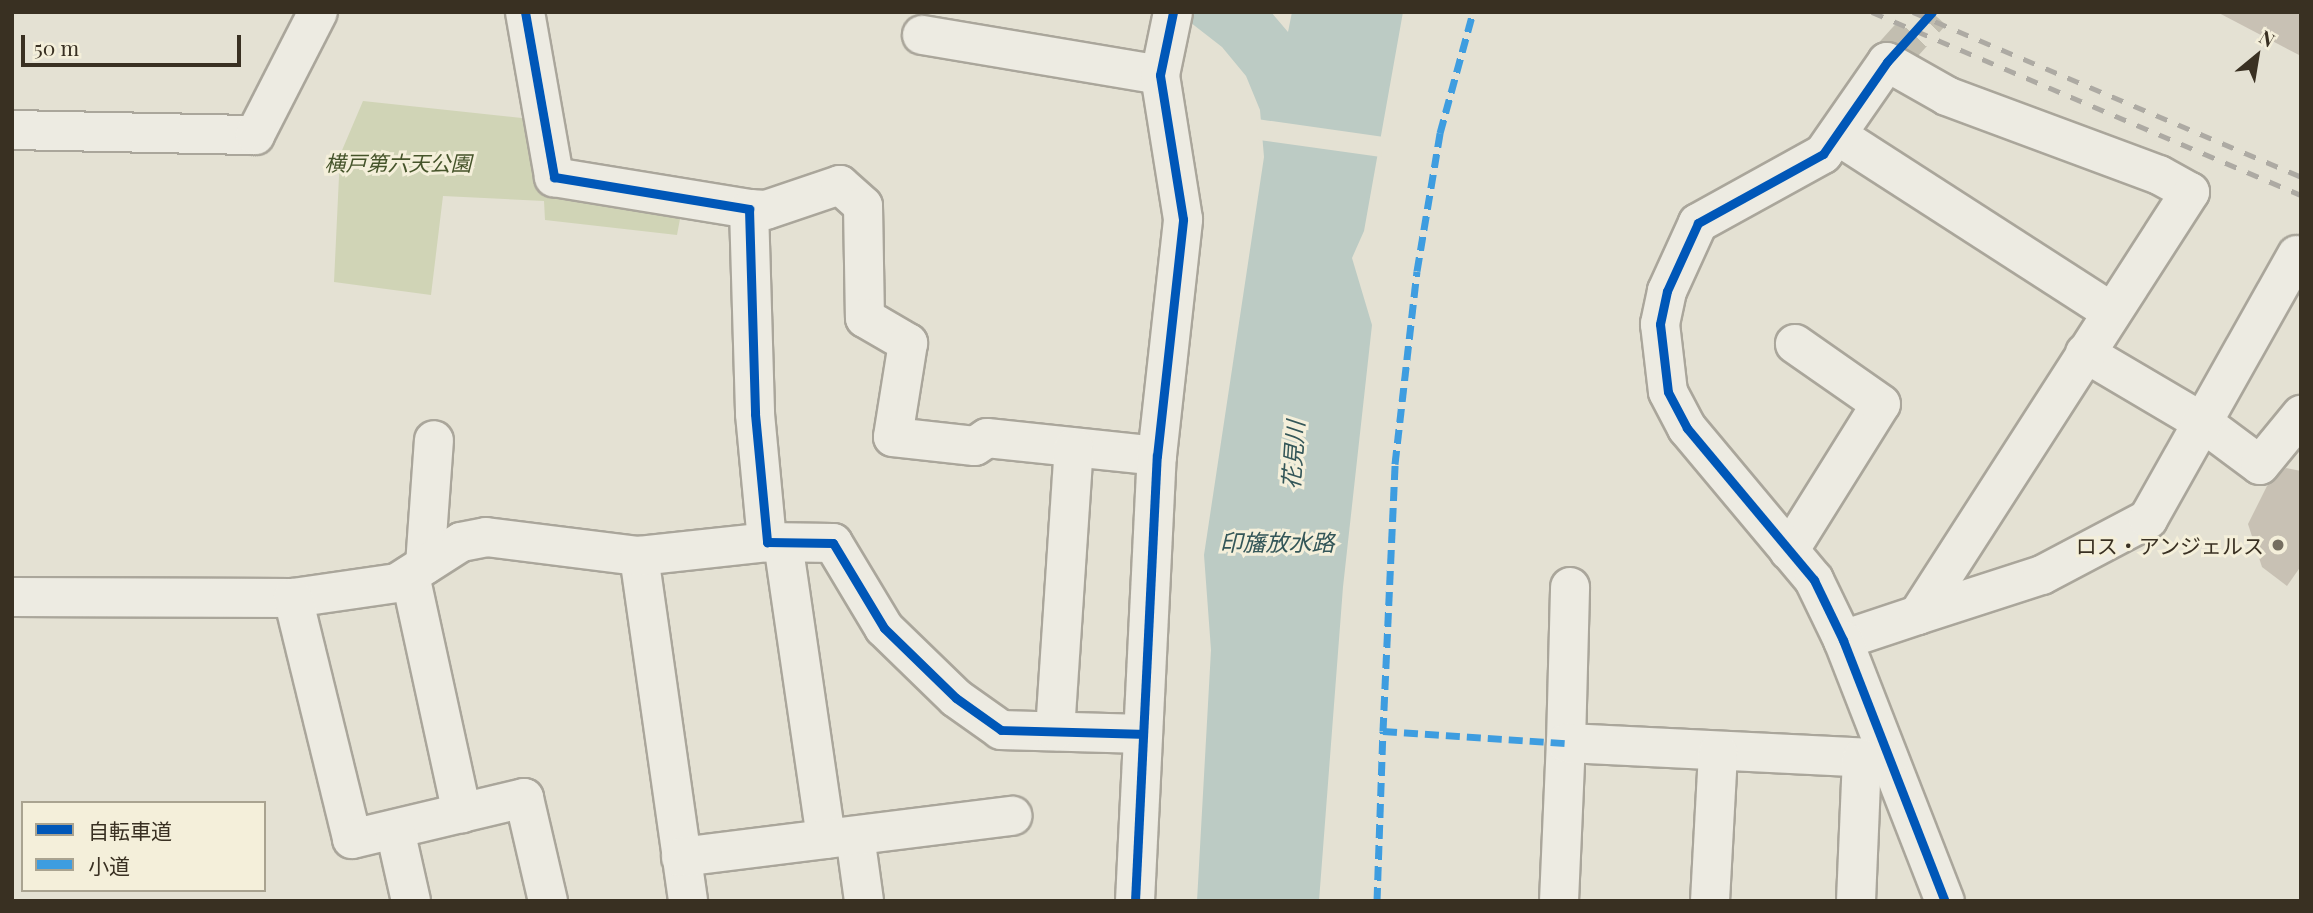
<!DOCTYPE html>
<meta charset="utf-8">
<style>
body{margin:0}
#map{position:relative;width:2313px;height:913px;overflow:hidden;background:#e4e1d3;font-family:"Playfair Display","Noto Sans JP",serif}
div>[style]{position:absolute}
.green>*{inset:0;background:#d0d4b6}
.water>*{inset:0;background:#bccbc4}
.pier>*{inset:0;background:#e4e1d3}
.building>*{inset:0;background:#c8c1b4}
.minor-tunnel>*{height:38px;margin-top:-19px;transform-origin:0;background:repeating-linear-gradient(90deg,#c2beb0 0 38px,transparent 0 57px)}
.roads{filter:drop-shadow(2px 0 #aaa69b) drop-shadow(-2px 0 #aaa69b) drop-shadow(0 2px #aaa69b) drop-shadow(0 -2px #aaa69b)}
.minor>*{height:38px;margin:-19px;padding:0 19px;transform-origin:19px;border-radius:19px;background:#edebe2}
.rail>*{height:5px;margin-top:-2.5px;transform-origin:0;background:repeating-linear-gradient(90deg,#adaaa3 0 12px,transparent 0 24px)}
.quiet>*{height:7px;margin-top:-3.5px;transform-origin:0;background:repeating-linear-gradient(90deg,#3e9de0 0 14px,transparent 0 21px)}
.cycleway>*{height:9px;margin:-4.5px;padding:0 4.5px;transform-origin:4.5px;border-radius:4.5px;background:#0057b8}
.dots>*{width:19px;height:19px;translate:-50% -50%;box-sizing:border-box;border:4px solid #f4efda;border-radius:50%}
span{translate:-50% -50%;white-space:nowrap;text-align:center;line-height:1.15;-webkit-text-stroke:6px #f4efda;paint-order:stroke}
.park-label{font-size:21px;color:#45542a;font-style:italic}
.poi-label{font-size:21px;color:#393022}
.right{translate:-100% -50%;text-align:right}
.water-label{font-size:23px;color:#335658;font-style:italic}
.frame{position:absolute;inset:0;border:14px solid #393022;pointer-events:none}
.legend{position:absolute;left:21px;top:801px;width:245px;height:91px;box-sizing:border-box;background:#f4efda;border:2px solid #a9a390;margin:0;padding:9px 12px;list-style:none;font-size:21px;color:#393022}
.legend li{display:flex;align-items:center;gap:14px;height:35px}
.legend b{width:35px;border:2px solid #a9a390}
.north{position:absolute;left:2222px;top:21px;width:70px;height:70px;-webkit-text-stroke:5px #f4efda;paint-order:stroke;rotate:30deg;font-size:19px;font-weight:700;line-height:28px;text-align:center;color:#393022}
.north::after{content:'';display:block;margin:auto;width:24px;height:32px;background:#393022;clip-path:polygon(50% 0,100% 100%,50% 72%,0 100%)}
.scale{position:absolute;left:21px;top:35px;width:220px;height:32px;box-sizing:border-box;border:4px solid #393022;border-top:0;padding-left:9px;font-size:21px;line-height:24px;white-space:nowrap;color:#393022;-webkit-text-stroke:5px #f4efda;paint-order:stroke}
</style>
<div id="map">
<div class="green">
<div style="clip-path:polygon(363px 101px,531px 119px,546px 190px,651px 203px,680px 219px,677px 235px,545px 220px,544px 201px,443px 196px,431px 295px,334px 282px,340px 155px)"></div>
</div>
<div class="water">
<div style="clip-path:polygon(1177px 12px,1271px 12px,1288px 32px,1292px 12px,1403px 12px,1364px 231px,1352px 258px,1372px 325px,1343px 587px,1319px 901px,1197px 901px,1211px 650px,1204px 555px,1264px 157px,1260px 110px,1246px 76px,1222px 47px)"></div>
</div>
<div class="pier">
<div style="clip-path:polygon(1257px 119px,1384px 137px,1381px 157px,1259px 140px)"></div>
</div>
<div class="building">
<div style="clip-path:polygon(2217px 12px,2301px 12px,2301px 56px)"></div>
<div style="clip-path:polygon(2286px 468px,2301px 471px,2301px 566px,2287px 586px,2262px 567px,2248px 524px,2267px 486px)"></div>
</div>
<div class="minor-tunnel">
<div style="left:1887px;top:62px;width:67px;rotate:-48deg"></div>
</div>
<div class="roads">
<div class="minor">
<div style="left:525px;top:12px;width:168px;rotate:80deg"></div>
<div style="left:554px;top:177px;width:198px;rotate:9.3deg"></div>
<div style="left:749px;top:209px;width:205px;rotate:88.3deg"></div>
<div style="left:755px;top:414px;width:129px;rotate:84.6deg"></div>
<div style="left:767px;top:542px;width:66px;rotate:0.9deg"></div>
<div style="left:833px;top:543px;width:99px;rotate:59deg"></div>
<div style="left:884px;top:628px;width:100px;rotate:44.2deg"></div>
<div style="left:956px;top:698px;width:55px;rotate:35.4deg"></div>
<div style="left:1001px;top:730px;width:142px;rotate:1.6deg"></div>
<div style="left:922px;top:35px;width:241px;rotate:9.5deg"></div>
<div style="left:12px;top:130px;width:243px;rotate:1.2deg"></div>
<div style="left:255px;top:135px;width:138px;rotate:-62.9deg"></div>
<div style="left:1837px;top:135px;width:327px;rotate:32.8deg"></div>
<div style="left:749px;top:209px;width:17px;rotate:3deg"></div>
<div style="left:766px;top:210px;width:78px;rotate:-18.7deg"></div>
<div style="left:840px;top:185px;width:31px;rotate:42deg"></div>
<div style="left:863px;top:206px;width:112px;rotate:89deg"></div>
<div style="left:865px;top:318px;width:50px;rotate:30.2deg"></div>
<div style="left:908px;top:343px;width:95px;rotate:99.1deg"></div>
<div style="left:893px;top:437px;width:82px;rotate:6.3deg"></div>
<div style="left:975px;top:446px;width:14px;rotate:-34deg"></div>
<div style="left:987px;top:438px;width:171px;rotate:6deg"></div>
<div style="left:2085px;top:353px;width:136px;rotate:30.5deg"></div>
<div style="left:2202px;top:422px;width:72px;rotate:36.6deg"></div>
<div style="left:2260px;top:465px;width:65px;rotate:-50.6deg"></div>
<div style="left:783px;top:543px;width:299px;rotate:81.7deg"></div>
<div style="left:1789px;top:551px;width:173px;rotate:-58deg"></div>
<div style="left:1881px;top:404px;width:105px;rotate:-145.1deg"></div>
<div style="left:639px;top:556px;width:348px;rotate:81.9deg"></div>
<div style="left:425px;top:565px;width:125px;rotate:-85.9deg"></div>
<div style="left:410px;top:575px;width:244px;rotate:77.7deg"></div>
<div style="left:12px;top:597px;width:281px;rotate:0.2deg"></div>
<div style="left:293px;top:598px;width:105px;rotate:-8.2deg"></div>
<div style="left:397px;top:583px;width:76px;rotate:-32.6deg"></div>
<div style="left:461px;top:542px;width:25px;rotate:-11deg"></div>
<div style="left:486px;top:537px;width:154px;rotate:7.1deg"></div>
<div style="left:639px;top:556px;width:129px;rotate:-6.2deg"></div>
<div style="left:293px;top:598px;width:248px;rotate:76.2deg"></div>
<div style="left:352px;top:839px;width:177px;rotate:-13.4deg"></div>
<div style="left:524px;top:798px;width:106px;rotate:76.9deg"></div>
<div style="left:1918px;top:615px;width:130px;rotate:-17.9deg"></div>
<div style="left:2042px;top:575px;width:120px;rotate:-27.8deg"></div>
<div style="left:2148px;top:519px;width:303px;rotate:-60.6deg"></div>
<div style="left:1843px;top:640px;width:79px;rotate:-18.4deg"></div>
<div style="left:1918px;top:615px;width:503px;rotate:-57.26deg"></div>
<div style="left:2190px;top:192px;width:35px;rotate:-151deg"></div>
<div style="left:2159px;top:175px;width:226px;rotate:-159.6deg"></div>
<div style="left:1947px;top:96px;width:69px;rotate:-150.5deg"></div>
<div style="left:1887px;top:62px;width:112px;rotate:124.8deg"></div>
<div style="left:1823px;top:154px;width:143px;rotate:151.1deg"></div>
<div style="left:1698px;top:223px;width:75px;rotate:114.5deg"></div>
<div style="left:1667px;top:291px;width:34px;rotate:102deg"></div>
<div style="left:1660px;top:324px;width:68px;rotate:83.3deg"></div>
<div style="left:1668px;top:392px;width:41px;rotate:62.2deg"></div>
<div style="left:1687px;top:428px;width:198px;rotate:50.1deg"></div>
<div style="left:1814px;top:580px;width:67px;rotate:64.2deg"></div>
<div style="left:1843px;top:640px;width:280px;rotate:68.7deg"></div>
<div style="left:1055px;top:731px;width:284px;rotate:-86.2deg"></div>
<div style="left:1566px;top:743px;width:156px;rotate:-88.5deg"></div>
<div style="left:395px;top:830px;width:73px;rotate:77.3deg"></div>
<div style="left:855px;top:836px;width:66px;rotate:82.1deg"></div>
<div style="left:681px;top:857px;width:334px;rotate:-7.1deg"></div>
<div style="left:1135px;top:901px;width:446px;rotate:-87.2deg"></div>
<div style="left:1157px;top:456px;width:238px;rotate:-83.7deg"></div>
<div style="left:1183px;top:219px;width:146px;rotate:-99.1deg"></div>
<div style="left:1160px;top:75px;width:64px;rotate:-78.3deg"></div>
<div style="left:1559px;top:901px;width:158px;rotate:-87.5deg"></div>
<div style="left:1566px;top:743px;width:323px;rotate:2.8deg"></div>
<div style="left:1710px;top:901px;width:149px;rotate:-86.9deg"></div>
<div style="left:1856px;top:901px;width:143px;rotate:-87.6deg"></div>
</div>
</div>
<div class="rail">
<div style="left:1872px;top:12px;width:466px;rotate:23.1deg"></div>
<div style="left:1913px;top:12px;width:422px;rotate:23deg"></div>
</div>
<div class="quiet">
<div style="left:1383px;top:731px;width:267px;rotate:-87.4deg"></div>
<div style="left:1395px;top:464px;width:194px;rotate:-83.5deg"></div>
<div style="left:1417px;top:271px;width:140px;rotate:-80.5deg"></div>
<div style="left:1440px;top:133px;width:125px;rotate:-74.7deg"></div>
<div style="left:1377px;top:901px;width:170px;rotate:-88deg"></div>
<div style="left:1383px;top:731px;width:183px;rotate:3.8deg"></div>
</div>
<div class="cycleway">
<div style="left:525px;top:12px;width:168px;rotate:80deg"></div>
<div style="left:554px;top:177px;width:198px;rotate:9.3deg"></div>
<div style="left:749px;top:209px;width:205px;rotate:88.3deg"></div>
<div style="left:755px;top:414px;width:129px;rotate:84.6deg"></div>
<div style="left:767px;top:542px;width:66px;rotate:0.9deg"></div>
<div style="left:833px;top:543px;width:99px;rotate:59deg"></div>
<div style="left:884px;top:628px;width:100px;rotate:44.2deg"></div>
<div style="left:956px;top:698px;width:55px;rotate:35.4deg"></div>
<div style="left:1001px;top:730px;width:142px;rotate:1.6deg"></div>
<div style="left:1932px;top:12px;width:67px;rotate:132deg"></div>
<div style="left:1887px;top:62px;width:112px;rotate:124.8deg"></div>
<div style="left:1823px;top:154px;width:143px;rotate:151.1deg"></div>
<div style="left:1698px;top:223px;width:75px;rotate:114.5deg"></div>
<div style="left:1667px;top:291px;width:34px;rotate:102deg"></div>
<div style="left:1660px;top:324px;width:68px;rotate:83.3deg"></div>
<div style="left:1668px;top:392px;width:41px;rotate:62.2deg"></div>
<div style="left:1687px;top:428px;width:198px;rotate:50.1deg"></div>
<div style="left:1814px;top:580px;width:67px;rotate:64.2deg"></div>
<div style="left:1843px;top:640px;width:280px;rotate:68.7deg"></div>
<div style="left:1135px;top:901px;width:446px;rotate:-87.2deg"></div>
<div style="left:1157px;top:456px;width:238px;rotate:-83.7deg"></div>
<div style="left:1183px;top:219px;width:146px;rotate:-99.1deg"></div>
<div style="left:1160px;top:75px;width:64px;rotate:-78.3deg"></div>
</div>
<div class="dots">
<div style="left:2278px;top:545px;background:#756e60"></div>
</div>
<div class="park-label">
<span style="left:398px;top:162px">横戸第六天公園</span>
</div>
<div class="poi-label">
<span class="right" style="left:2264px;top:545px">ロス・アンジェルス</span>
</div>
<div class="water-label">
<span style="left:1293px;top:455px;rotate:-86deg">花見川</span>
<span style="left:1277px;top:542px">印旛放水路</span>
</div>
<div class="frame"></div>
<ul class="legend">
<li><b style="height:9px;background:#0057b8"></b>自転車道</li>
<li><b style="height:9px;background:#3e9de0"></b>小道</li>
</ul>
<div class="north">N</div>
<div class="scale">50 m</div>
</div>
